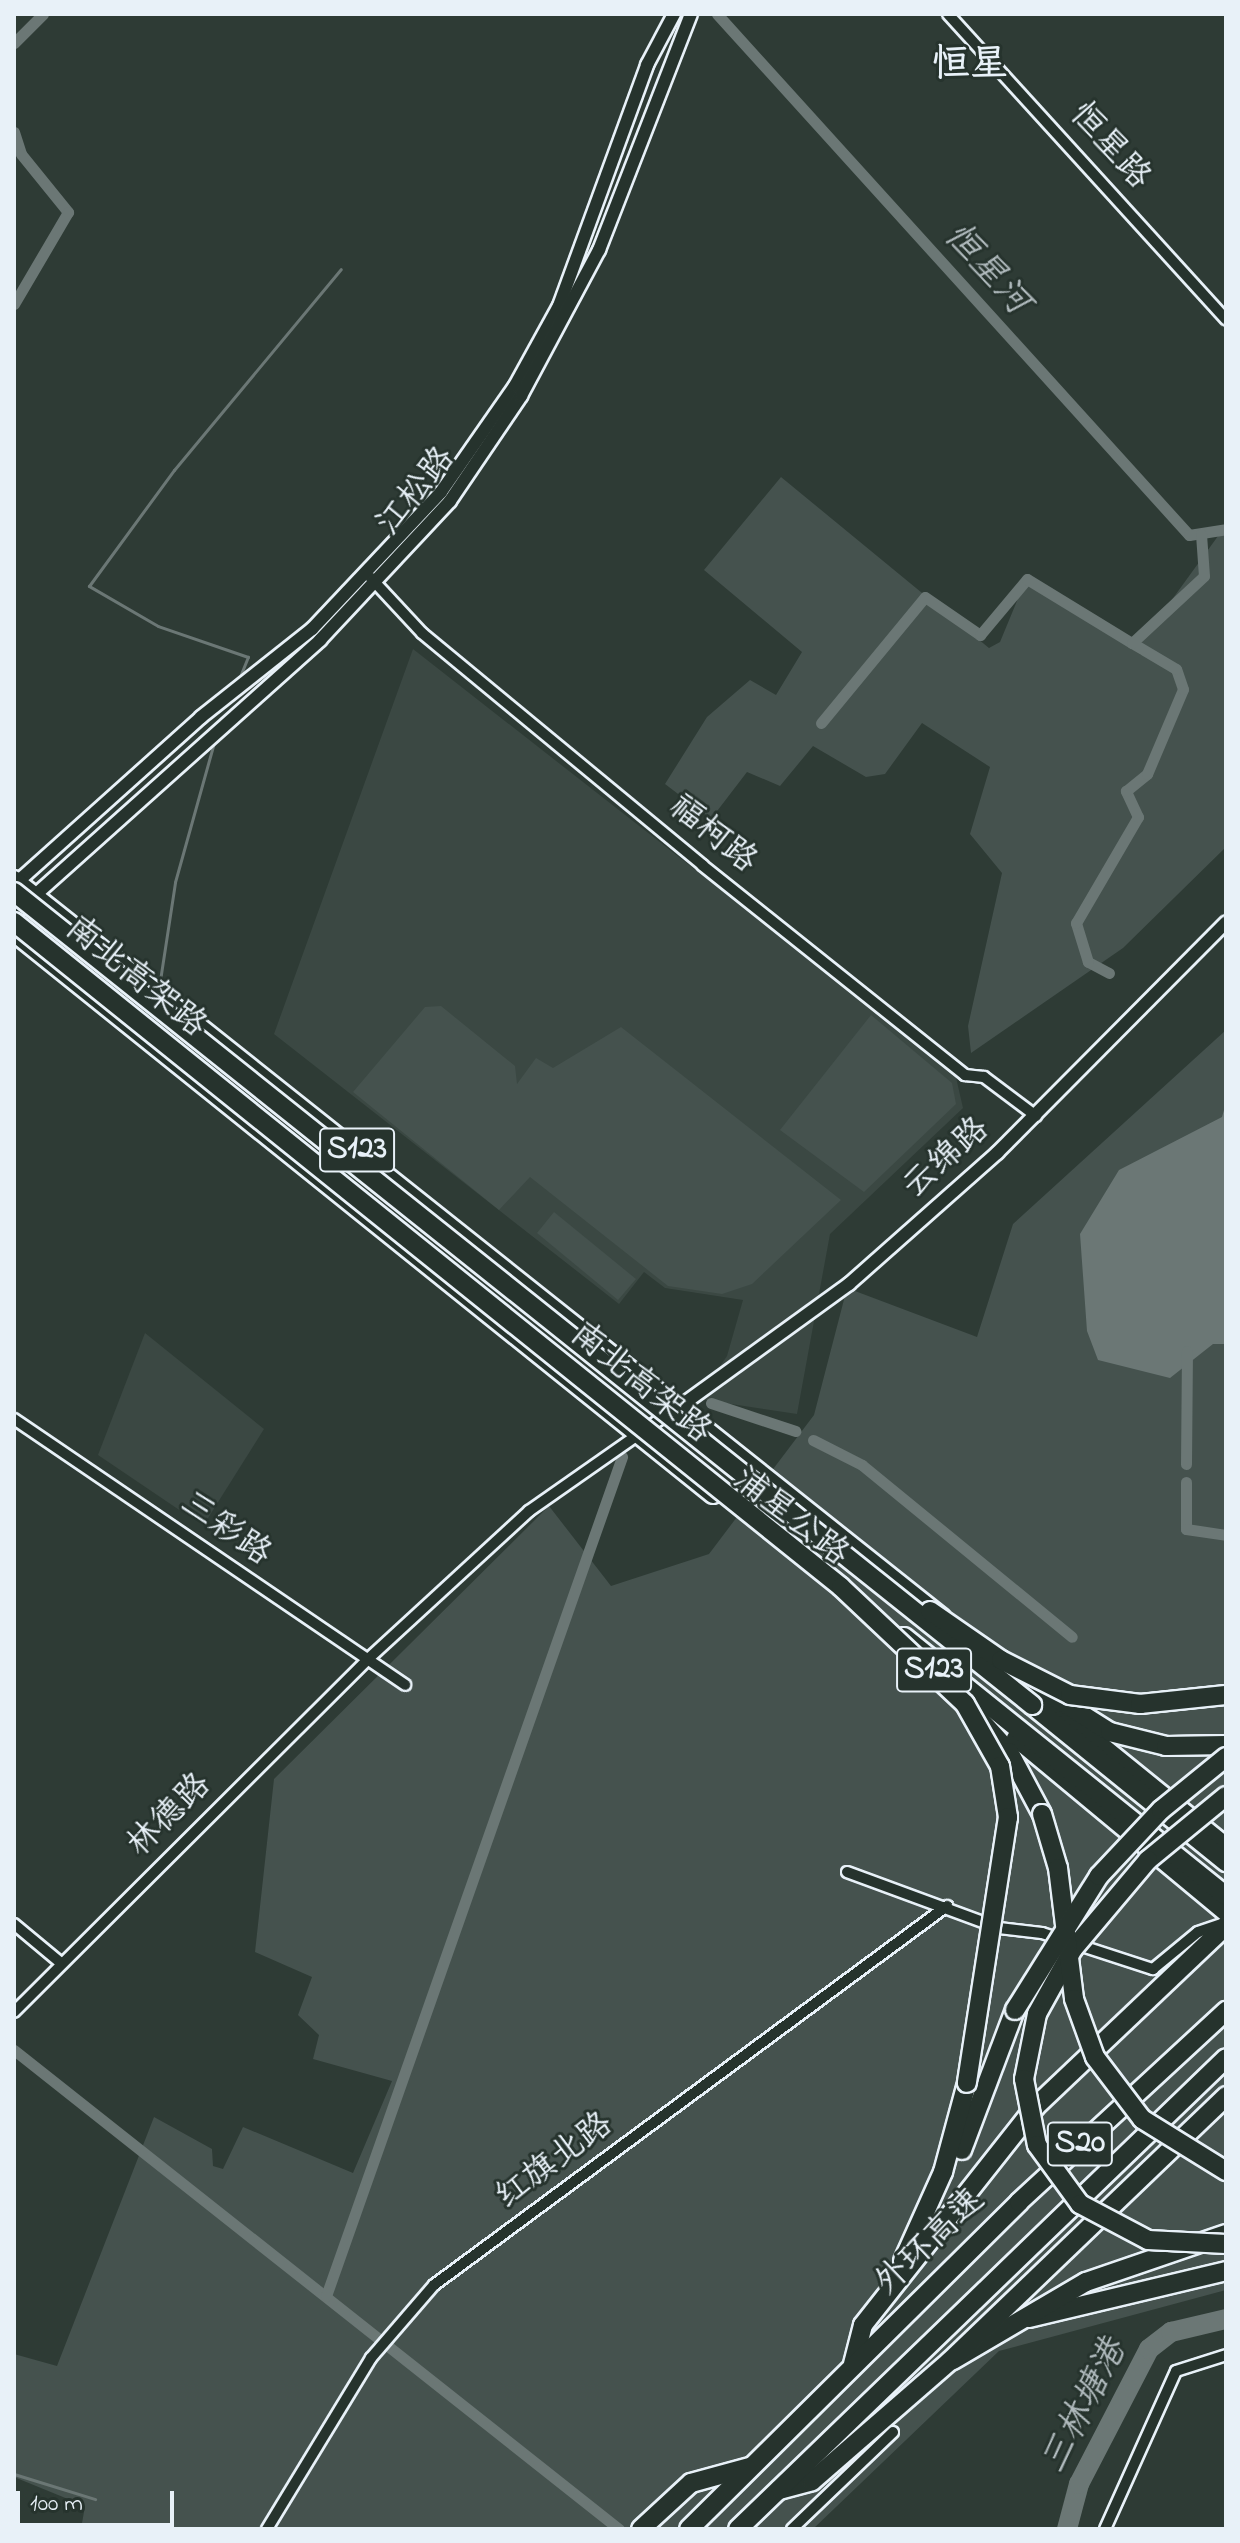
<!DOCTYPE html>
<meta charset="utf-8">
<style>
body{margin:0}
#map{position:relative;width:1240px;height:2543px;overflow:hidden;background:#2e3b35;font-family:"Indie Flower","LXGW WenKai TC",sans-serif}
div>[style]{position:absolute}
.built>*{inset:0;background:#3b4843}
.green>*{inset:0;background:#45524e}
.water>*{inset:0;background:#6b7775}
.stream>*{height:3px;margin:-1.5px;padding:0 1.5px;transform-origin:1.5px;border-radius:1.5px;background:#6b7775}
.canal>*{height:11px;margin:-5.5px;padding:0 5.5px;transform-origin:5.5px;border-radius:5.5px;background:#6b7775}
.river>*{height:20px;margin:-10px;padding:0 10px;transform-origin:10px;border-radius:10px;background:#6b7775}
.roads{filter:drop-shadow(2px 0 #e8f1f8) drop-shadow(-2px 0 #e8f1f8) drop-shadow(0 2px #e8f1f8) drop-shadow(0 -2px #e8f1f8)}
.minor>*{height:10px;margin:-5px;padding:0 5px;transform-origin:5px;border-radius:5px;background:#26332d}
.tertiary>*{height:12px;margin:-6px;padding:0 6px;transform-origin:6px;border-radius:6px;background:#26332d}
.primary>*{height:16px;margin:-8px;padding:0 8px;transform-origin:8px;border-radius:8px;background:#26332d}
.trunk>*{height:18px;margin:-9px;padding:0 9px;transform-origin:9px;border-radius:9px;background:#26332d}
.motorway>*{height:18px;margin:-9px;padding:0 9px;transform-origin:9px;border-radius:9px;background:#26332d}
.bridges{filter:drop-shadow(2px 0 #e8f1f8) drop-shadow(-2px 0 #e8f1f8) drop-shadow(0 2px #e8f1f8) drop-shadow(0 -2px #e8f1f8)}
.trunk-bridge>*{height:18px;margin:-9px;padding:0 9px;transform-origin:9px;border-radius:9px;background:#26332d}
.motorway-bridge>*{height:18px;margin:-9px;padding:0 9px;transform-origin:9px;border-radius:9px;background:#26332d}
span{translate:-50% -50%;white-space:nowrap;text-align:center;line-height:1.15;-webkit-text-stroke:6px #26332d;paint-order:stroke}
.shield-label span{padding:2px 6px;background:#26332d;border:2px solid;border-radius:6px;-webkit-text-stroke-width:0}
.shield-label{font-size:32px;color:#e8f1f8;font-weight:700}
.street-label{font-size:34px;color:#e8f1f8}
.water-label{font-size:36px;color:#b0babd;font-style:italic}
.quarter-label{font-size:38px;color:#e8f1f8;font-weight:700}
.frame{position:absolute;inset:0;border:16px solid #e8f1f8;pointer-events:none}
.scale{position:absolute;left:16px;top:2491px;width:158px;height:36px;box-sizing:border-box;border:4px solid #e8f1f8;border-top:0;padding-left:10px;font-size:24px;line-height:28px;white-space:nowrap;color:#e8f1f8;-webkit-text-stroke:6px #26332d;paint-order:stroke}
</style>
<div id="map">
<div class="built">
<div style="clip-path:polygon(413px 649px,955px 1073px,963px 1108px,830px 1234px,797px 1414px,698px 1399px,727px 1356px,743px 1300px,665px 1288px,644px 1272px,619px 1304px,274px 1034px)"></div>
<div style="clip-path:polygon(145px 1333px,264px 1429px,203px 1526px,98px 1455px)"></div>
</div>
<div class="green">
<div style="clip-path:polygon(781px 477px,989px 648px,1000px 642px,1024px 584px,1040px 587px,1141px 655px,1142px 641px,1226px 525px,1226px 847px,1123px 948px,971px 1053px,968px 1026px,1002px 873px,970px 834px,990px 767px,922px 723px,885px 774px,866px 777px,813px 746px,780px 786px,747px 772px,711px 819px,665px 784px,707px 717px,750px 680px,776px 695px,802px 652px,704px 570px)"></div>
<div style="clip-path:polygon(441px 1006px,515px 1066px,517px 1084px,536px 1058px,553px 1068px,621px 1027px,841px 1200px,752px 1284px,722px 1294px,668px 1286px,530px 1177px,499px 1210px,353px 1092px,425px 1007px)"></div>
<div style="clip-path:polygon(871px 1015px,952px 1083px,956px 1104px,864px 1192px,780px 1130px)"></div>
<div style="clip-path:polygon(1226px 1030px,1226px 2290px,999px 2351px,813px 2529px,81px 2529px,85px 2506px,14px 2477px,14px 2354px,57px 2366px,154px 2117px,212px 2149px,213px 2166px,223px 2169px,243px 2127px,353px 2173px,392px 2081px,313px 2059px,319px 2035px,298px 2015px,312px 1977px,255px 1952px,274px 1779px,549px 1506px,611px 1586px,709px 1554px,814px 1415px,847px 1288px,977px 1337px,1013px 1224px)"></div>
<div style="clip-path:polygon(554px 1212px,636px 1279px,618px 1300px,537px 1233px)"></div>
</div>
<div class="water">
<div style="clip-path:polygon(1226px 1103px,1226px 1344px,1213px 1344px,1170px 1378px,1098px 1360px,1087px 1331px,1080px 1234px,1119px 1170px,1222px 1117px)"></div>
</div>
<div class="stream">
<div style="left:239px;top:679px;width:24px;rotate:-68deg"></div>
<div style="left:248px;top:657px;width:95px;rotate:-161deg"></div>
<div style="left:158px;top:626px;width:80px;rotate:-149.9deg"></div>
<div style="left:89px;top:586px;width:144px;rotate:-53.8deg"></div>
<div style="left:174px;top:470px;width:261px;rotate:-50.3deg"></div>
<div style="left:159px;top:987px;width:106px;rotate:-81.3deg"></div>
<div style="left:175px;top:882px;width:145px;rotate:-74.4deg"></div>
<div style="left:14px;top:2474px;width:85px;rotate:17.2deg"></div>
</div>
<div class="canal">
<div style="left:717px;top:14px;width:703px;rotate:47.82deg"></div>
<div style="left:1189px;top:535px;width:37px;rotate:-9deg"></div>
<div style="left:14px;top:43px;width:41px;rotate:-45deg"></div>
<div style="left:14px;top:132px;width:23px;rotate:72deg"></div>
<div style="left:21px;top:154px;width:75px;rotate:51deg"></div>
<div style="left:68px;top:212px;width:107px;rotate:120.4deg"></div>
<div style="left:821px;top:723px;width:163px;rotate:-50.5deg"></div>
<div style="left:925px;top:597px;width:67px;rotate:34.6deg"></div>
<div style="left:980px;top:635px;width:73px;rotate:-50deg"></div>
<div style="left:1027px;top:579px;width:123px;rotate:31.4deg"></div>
<div style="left:1109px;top:973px;width:24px;rotate:-152deg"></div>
<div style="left:1088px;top:962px;width:41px;rotate:-107.1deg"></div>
<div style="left:1076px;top:923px;width:123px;rotate:-59.7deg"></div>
<div style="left:1138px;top:817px;width:29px;rotate:-115deg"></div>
<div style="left:1126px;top:791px;width:27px;rotate:-39deg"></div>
<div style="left:1147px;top:774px;width:92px;rotate:-67deg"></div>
<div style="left:1183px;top:689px;width:21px;rotate:-109deg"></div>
<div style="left:1176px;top:669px;width:51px;rotate:-149.4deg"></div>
<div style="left:1132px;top:643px;width:98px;rotate:-42.9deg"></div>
<div style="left:1204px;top:576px;width:42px;rotate:-94.1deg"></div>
<div style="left:711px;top:1403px;width:89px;rotate:18.4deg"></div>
<div style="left:813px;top:1440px;width:55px;rotate:27deg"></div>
<div style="left:862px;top:1465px;width:271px;rotate:39.3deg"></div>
<div style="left:1186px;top:1464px;width:113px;rotate:-89.5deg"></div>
<div style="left:1186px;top:1482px;width:47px;rotate:90deg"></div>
<div style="left:1186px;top:1529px;width:40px;rotate:8.5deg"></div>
<div style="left:14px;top:2050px;width:772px;rotate:38.37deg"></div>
<div style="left:326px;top:2296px;width:890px;rotate:-70.57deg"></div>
</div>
<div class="river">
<div style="left:1067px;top:2529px;width:47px;rotate:-75.1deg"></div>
<div style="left:1079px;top:2484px;width:152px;rotate:-62.6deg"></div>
<div style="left:1149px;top:2349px;width:28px;rotate:-38deg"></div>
<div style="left:1171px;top:2332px;width:57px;rotate:-13.3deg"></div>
</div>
<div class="roads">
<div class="minor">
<div style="left:948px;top:14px;width:413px;rotate:47.7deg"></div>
<div style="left:370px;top:577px;width:76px;rotate:47.1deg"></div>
<div style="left:422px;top:633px;width:364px;rotate:39.6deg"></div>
<div style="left:702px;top:865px;width:337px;rotate:38.6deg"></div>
<div style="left:965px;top:1075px;width:19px;rotate:6deg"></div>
<div style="left:984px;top:1077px;width:65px;rotate:36.9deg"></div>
<div style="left:14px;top:1419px;width:473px;rotate:34.2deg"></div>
<div style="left:847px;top:1872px;width:162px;rotate:20.2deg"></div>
<div style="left:999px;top:1928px;width:43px;rotate:6.6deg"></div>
<div style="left:1042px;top:1933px;width:117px;rotate:18deg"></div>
<div style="left:1153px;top:1969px;width:58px;rotate:-39.4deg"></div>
<div style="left:1198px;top:1932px;width:28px;rotate:-19deg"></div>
<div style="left:14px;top:1924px;width:62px;rotate:39.8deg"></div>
<div style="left:14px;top:2012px;width:499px;rotate:-44.9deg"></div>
<div style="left:367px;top:1660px;width:220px;rotate:-42.6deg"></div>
<div style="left:529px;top:1511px;width:171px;rotate:-35deg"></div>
<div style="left:267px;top:2529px;width:200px;rotate:-58.7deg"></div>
<div style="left:371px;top:2358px;width:96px;rotate:-49.2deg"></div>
<div style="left:434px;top:2285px;width:638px;rotate:-36.46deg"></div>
<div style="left:792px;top:2529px;width:140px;rotate:-43.8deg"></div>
<div style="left:1105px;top:2529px;width:173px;rotate:-65.8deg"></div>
<div style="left:1176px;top:2371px;width:52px;rotate:-17.7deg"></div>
</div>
<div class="tertiary">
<div style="left:14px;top:885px;width:251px;rotate:-41.9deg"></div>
<div style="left:201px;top:717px;width:142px;rotate:-38.4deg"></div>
<div style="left:312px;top:629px;width:188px;rotate:-46.7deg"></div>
<div style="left:441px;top:492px;width:129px;rotate:-55.1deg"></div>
<div style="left:515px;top:386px;width:91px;rotate:-61.2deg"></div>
<div style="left:559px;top:306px;width:257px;rotate:-69.9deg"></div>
<div style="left:647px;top:65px;width:58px;rotate:-62.1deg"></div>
<div style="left:14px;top:914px;width:411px;rotate:-41.8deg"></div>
<div style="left:320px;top:640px;width:190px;rotate:-46.9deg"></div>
<div style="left:450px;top:501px;width:127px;rotate:-55.9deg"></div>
<div style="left:521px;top:396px;width:166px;rotate:-61.9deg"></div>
<div style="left:599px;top:250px;width:253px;rotate:-68.7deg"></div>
<div style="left:679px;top:1407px;width:210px;rotate:-35.9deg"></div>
<div style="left:849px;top:1284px;width:198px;rotate:-41.5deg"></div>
<div style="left:997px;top:1153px;width:325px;rotate:-45.2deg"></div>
</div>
<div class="primary">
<div style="left:14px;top:879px;width:1186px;rotate:38.49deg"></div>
<div style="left:14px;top:933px;width:897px;rotate:38.8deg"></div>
<div style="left:1041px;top:1696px;width:238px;rotate:39deg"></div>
<div style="left:1015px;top:1738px;width:274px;rotate:39.7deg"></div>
</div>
<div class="trunk">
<div style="left:904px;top:1637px;width:413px;rotate:38.8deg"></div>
<div style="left:1032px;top:1705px;width:250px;rotate:39deg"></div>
<div style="left:973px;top:1712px;width:54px;rotate:48deg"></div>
<div style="left:1009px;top:1752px;width:70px;rotate:62deg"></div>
</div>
<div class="motorway">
<div style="left:1013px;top:1671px;width:115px;rotate:32.2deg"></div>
<div style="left:1110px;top:1732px;width:58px;rotate:14deg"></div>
<div style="left:1166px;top:1746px;width:60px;rotate:-1deg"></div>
<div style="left:962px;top:2150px;width:150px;rotate:-69.3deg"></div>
<div style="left:903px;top:2261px;width:98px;rotate:-65.8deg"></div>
<div style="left:943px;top:2172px;width:92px;rotate:-74.9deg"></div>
<div style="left:1029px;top:2318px;width:203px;rotate:-13.4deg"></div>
<div style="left:953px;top:2360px;width:154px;rotate:-30.4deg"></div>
<div style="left:1086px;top:2282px;width:148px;rotate:-18.9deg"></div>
<div style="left:853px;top:2364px;width:40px;rotate:-75.6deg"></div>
<div style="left:863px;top:2325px;width:279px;rotate:-51.7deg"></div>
<div style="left:1036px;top:2106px;width:262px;rotate:-43.5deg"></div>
<div style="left:779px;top:2490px;width:34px;rotate:-15deg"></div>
<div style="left:812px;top:2481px;width:183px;rotate:-41deg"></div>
<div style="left:950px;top:2361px;width:383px;rotate:-43.8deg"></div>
<div style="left:641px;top:2529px;width:68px;rotate:-42.6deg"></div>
<div style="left:691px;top:2483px;width:60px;rotate:-15.4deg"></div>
<div style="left:689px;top:2529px;width:465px;rotate:-44.7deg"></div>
<div style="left:1019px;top:2202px;width:282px;rotate:-42.7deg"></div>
<div style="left:738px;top:2529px;width:678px;rotate:-43.98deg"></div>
</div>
</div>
<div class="bridges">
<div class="trunk-bridge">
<div style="left:14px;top:892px;width:1303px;rotate:38.61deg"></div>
<div style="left:14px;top:922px;width:1061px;rotate:38.8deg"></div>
<div style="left:841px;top:1587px;width:170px;rotate:43.3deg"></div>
<div style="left:930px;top:1611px;width:86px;rotate:34.6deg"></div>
<div style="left:1001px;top:1660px;width:77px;rotate:26.9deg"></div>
<div style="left:1070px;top:1695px;width:71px;rotate:7.3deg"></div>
<div style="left:1140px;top:1704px;width:86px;rotate:-6deg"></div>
<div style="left:1226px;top:1796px;width:101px;rotate:140.6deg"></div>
<div style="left:1148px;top:1860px;width:116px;rotate:130.1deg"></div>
<div style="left:1073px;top:1949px;width:74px;rotate:119deg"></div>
<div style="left:1037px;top:2014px;width:66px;rotate:101.3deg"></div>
<div style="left:1024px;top:2079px;width:67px;rotate:78.9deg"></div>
<div style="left:1037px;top:2145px;width:73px;rotate:53.9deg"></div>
<div style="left:1080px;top:2204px;width:77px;rotate:27.9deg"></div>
<div style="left:1148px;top:2240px;width:78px;rotate:2.9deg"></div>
<div style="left:1042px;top:1814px;width:56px;rotate:73.5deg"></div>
<div style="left:1058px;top:1868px;width:132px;rotate:83deg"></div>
<div style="left:1074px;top:1999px;width:62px;rotate:70.1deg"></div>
<div style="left:1095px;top:2057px;width:78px;rotate:52.8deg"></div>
<div style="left:1142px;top:2119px;width:99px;rotate:31.8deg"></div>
</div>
<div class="motorway-bridge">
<div style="left:965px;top:1704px;width:71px;rotate:60.6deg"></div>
<div style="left:1000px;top:1766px;width:52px;rotate:81.1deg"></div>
<div style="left:1008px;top:1817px;width:269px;rotate:98.8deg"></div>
<div style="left:1015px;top:2010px;width:158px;rotate:-57.9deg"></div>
<div style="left:1099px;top:1876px;width:91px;rotate:-46.8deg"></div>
<div style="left:1161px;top:1810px;width:84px;rotate:-39.2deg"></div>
</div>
</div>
<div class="shield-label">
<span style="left:357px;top:1150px">S123</span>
<span style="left:934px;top:1670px">S123</span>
<span style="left:1080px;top:2144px">S20</span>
</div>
<div class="street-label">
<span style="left:1109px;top:147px;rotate:48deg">恒星路</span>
<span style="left:417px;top:492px;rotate:-51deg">江松路</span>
<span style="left:712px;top:835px;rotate:39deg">福柯路</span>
<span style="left:135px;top:978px;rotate:39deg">南北高架路</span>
<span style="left:947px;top:1159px;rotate:-42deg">云绵路</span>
<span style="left:640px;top:1384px;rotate:39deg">南北高架路</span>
<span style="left:790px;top:1518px;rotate:38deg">浦星公路</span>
<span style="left:225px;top:1530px;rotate:35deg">三彩路</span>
<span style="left:170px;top:1816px;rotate:-45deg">林德路</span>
<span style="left:555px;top:2162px;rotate:-37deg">红旗北路</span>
<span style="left:931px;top:2243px;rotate:-44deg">外环高速</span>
</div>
<div class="water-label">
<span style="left:986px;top:270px;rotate:48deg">恒星河</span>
<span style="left:1085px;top:2407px;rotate:-63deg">三林塘港</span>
</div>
<div class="quarter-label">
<span style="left:970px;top:67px">恒星</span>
</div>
<div class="frame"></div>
<div class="scale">100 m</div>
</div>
